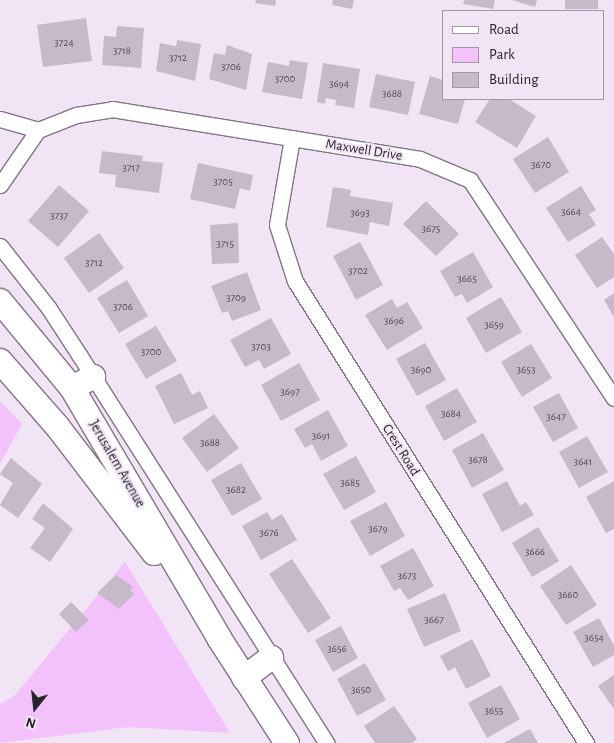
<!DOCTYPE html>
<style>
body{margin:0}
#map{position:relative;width:614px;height:743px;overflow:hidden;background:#f1e4f4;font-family:"Alegreya Sans",sans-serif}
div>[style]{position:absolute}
.green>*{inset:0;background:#f3c2fd}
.building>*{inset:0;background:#c6b9c8}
.roads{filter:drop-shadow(1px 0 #827684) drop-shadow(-1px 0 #827684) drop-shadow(0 1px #827684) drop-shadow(0 -1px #827684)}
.minor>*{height:15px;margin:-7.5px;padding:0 7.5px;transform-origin:7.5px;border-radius:7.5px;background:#fff}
.primary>*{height:24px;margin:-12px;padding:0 12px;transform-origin:12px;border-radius:12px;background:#fff}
span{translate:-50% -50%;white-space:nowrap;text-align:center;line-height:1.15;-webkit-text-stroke:4px #f1e4f4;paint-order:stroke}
.number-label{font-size:11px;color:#504952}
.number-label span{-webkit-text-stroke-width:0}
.street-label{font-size:14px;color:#29242a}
.legend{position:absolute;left:442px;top:10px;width:162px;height:90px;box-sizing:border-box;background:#f1e4f4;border:1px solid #a197a3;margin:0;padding:6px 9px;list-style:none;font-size:15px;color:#29242a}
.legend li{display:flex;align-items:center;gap:10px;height:25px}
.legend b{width:25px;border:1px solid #a197a3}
.north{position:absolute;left:10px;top:683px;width:50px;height:50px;-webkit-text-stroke:4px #f1e4f4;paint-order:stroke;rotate:196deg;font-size:14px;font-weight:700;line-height:20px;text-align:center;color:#29242a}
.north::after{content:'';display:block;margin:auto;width:18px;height:22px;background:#29242a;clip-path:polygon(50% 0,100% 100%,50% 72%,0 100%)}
</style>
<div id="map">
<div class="green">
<div style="clip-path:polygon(0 401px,22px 424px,0 464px)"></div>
<div style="clip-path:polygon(125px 562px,230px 733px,128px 727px,0 743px,0 704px,15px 695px)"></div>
</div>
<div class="building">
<div style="clip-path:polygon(256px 0,276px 0,275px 6px,255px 3px)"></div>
<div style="clip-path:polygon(333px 0,354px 0,352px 9px,332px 5px)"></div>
<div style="clip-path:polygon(464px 0,495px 0,493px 9px,463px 4px)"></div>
<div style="clip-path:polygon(512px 0,537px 0,535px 7px)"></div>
<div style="clip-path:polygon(565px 0,598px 0,598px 9px,565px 9px)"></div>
<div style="clip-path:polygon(86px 18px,92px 61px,43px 67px,37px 25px)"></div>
<div style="clip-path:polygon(117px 26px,144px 28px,141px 68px,102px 65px,104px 36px,116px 37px)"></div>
<div style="clip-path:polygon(177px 40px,201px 44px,195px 81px,156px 71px,160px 43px,176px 46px)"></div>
<div style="clip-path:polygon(227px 45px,252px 54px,246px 90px,209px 79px,214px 53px,225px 55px)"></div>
<div style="clip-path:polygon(290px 60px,308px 63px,302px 99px,262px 92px,268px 62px,289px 66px)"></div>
<div style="clip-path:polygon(323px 63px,360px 69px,354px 108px,335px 105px,336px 100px,326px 98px,325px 104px,317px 102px)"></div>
<div style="clip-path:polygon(376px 74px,415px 82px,408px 115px,369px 107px)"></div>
<div style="clip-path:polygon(430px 76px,443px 80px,443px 99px,465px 99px,458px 124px,419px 114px)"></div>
<div style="clip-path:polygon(490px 99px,509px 99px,536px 116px,517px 148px,475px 122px)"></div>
<div style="clip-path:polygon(548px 137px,569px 172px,535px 193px,513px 159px)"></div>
<div style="clip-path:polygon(102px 151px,143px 156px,142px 161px,163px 163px,159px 193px,115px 187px,116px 175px,99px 173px)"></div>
<div style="clip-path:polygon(198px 163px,253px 175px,250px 191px,240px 188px,235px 209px,190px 199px)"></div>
<div style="clip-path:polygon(59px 185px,89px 211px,58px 247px,28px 221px)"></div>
<div style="clip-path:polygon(581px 186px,596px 210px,589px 214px,596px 225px,568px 242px,546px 208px)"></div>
<div style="clip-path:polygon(333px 187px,351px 190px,350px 196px,393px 203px,389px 226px,370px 222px,368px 235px,326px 227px)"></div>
<div style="clip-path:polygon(426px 201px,459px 234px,436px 256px,403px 224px)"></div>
<div style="clip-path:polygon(238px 223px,239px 263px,212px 264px,210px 225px)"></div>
<div style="clip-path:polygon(99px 233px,124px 268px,89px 293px,64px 258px)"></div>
<div style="clip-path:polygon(602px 237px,614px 254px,614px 277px,597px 288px,575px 255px)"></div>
<div style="clip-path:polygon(360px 242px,383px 285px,356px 300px,333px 256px)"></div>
<div style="clip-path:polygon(473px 252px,493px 287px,467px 303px,462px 294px,455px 297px,440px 271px)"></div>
<div style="clip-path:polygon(247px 272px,261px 310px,232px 321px,228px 311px,222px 313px,211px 286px)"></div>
<div style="clip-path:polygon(127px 280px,148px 316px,119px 333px,97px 298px)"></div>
<div style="clip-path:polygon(614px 293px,614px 317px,604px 300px)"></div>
<div style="clip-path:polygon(501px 297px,522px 332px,486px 353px,466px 318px)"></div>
<div style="clip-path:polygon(392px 299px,397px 308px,407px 302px,423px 328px,387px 350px,365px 315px)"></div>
<div style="clip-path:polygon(271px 318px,291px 354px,264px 369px,259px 360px,245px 367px,230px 340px)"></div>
<div style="clip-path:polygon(156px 326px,177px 361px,146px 379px,125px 344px)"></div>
<div style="clip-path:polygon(425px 343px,446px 380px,417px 396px,396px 359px)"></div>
<div style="clip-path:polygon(531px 344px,552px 378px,522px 397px,501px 362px)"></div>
<div style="clip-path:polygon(299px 363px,320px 400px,281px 421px,261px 385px)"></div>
<div style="clip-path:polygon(181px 373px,192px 395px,200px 391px,208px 408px,174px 424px,155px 386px)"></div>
<div style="clip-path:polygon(457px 388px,477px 422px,444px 441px,425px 406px)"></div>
<div style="clip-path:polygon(559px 393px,578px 428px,553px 442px,533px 407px)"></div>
<div style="clip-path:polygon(328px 410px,348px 446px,321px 461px,312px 444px,305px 448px,294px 429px)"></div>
<div style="clip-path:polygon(214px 414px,239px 448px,207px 472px,182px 438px)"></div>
<div style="clip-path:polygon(483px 433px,504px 470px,472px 488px,452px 450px)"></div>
<div style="clip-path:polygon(587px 436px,608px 472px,579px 488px,559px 452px)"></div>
<div style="clip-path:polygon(356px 456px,376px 492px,344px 510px,323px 474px)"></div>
<div style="clip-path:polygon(11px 458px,42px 484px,18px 518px,0 505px,13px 483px,0 474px)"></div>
<div style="clip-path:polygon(241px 463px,262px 499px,232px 516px,211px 480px)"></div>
<div style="clip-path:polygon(507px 481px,520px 506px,526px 502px,534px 515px,502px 532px,482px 494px)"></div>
<div style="clip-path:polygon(614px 481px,614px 529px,606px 533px,586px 497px)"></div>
<div style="clip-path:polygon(386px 502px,405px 536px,370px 556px,350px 521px)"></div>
<div style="clip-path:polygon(43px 503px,73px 529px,50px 562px,30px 548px,45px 528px,32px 519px)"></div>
<div style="clip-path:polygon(267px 512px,272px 520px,282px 514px,297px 540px,261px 560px,242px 526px)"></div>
<div style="clip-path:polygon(538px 527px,559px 561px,532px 577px,512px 543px)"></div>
<div style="clip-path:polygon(413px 548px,434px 586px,408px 600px,400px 588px,394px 591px,380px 566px)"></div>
<div style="clip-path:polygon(292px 559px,331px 618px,308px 633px,269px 574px)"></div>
<div style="clip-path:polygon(571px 565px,597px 605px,566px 625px,540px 586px)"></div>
<div style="clip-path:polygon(116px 575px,133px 587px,130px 590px,134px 594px,119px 609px,97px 593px)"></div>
<div style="clip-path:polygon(445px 593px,461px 631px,424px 647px,407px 609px)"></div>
<div style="clip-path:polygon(71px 602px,89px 620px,76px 632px,59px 614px)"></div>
<div style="clip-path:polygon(599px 618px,614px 645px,614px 655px,593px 667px,573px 632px)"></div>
<div style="clip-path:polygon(341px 626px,358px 658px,333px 672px,315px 640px)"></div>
<div style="clip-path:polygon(472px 639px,491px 676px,466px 689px,455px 667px,448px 671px,440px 656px)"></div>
<div style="clip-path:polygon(365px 663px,386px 700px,357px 716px,337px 679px)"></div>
<div style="clip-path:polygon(614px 675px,614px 709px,598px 686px)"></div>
<div style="clip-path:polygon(501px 685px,520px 719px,487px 738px,468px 703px)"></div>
<div style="clip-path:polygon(394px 706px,417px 739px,412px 743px,375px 743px,364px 726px)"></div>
<div style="clip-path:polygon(530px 729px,538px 743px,504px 743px)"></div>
</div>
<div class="roads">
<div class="minor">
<div style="left:0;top:119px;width:40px;rotate:16deg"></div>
<div style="left:38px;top:130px;width:41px;rotate:-21.5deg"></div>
<div style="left:76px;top:115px;width:36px;rotate:-9deg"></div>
<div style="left:112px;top:109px;width:312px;rotate:9.2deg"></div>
<div style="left:420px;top:159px;width:54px;rotate:22.8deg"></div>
<div style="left:470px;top:180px;width:261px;rotate:56.6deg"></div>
<div style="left:292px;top:138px;width:88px;rotate:99.8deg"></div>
<div style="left:277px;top:225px;width:59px;rotate:72.2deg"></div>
<div style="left:295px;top:281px;width:546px;rotate:57.79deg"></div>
<div style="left:0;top:185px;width:67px;rotate:-55.4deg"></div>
<div style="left:0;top:246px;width:78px;rotate:51.8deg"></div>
<div style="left:48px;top:307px;width:59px;rotate:56.9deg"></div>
<div style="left:80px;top:356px;width:459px;rotate:57.5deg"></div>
</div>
<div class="primary">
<div style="left:0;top:301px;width:113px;rotate:50.4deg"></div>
<div style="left:72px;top:388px;width:290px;rotate:59.5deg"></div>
<div style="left:219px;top:638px;width:125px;rotate:57.1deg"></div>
<div style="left:0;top:361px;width:86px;rotate:48.8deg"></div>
<div style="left:57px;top:426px;width:160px;rotate:52.6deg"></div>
<div style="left:72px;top:388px;width:24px;rotate:-28deg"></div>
<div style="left:244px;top:678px;width:34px;rotate:-37deg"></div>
</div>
</div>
<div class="number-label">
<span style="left:64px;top:43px">3724</span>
<span style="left:122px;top:51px">3718</span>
<span style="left:178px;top:58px">3712</span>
<span style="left:231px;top:67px">3706</span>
<span style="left:285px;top:79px">3700</span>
<span style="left:339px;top:84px">3694</span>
<span style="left:392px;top:94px">3688</span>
<span style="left:541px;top:165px">3670</span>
<span style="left:131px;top:168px">3717</span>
<span style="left:223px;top:182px">3705</span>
<span style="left:571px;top:212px">3664</span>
<span style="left:360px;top:213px">3693</span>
<span style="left:59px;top:216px">3737</span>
<span style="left:431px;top:229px">3675</span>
<span style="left:225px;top:244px">3715</span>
<span style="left:94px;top:263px">3712</span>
<span style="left:358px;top:271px">3702</span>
<span style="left:467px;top:279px">3665</span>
<span style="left:236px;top:298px">3709</span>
<span style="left:123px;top:307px">3706</span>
<span style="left:394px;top:321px">3696</span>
<span style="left:494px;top:325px">3659</span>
<span style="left:261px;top:347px">3703</span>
<span style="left:151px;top:352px">3700</span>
<span style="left:421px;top:370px">3690</span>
<span style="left:526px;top:370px">3653</span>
<span style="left:290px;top:392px">3697</span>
<span style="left:451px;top:414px">3684</span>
<span style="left:556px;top:417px">3647</span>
<span style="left:321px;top:436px">3691</span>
<span style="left:210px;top:443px">3688</span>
<span style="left:478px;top:460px">3678</span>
<span style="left:583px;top:462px">3641</span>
<span style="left:350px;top:483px">3685</span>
<span style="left:236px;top:490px">3682</span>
<span style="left:378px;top:529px">3679</span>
<span style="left:269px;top:533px">3676</span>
<span style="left:535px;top:552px">3666</span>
<span style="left:407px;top:576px">3673</span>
<span style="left:568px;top:595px">3660</span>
<span style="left:434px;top:620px">3667</span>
<span style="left:594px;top:638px">3654</span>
<span style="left:337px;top:649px">3656</span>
<span style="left:361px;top:690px">3650</span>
<span style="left:494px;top:711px">3655</span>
</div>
<div class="street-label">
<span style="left:364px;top:150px;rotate:9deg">Maxwell Drive</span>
<span style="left:401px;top:450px;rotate:58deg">Crest Road</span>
<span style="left:117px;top:464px;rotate:60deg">Jerusalem Avenue</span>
</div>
<ul class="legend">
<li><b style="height:6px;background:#fff"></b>Road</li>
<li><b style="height:14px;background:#f3c2fd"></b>Park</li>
<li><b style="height:14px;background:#c6b9c8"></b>Building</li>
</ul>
<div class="north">N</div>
</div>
